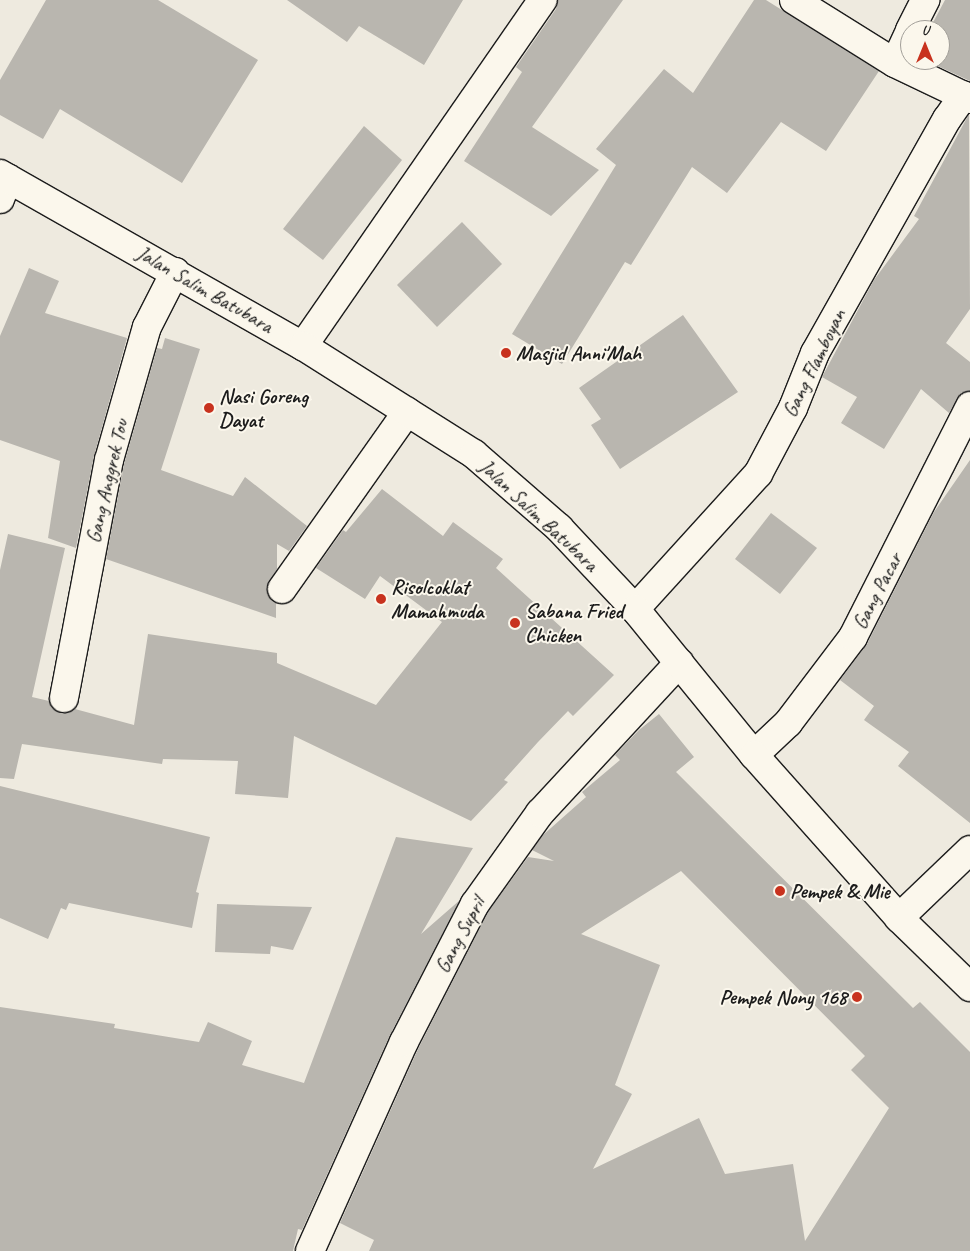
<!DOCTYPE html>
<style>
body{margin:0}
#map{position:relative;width:970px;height:1251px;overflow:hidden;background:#eeeadf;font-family:Caveat,sans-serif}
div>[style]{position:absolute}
.building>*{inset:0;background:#b9b6af}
.roads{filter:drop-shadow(1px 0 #1c1c1c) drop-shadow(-1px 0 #1c1c1c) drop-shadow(0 1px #1c1c1c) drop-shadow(0 -1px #1c1c1c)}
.street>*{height:28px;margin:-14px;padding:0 14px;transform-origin:14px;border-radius:14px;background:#fbf7ec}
.secondary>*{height:28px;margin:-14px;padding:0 14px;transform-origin:14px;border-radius:14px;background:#fbf7ec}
.dots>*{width:14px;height:14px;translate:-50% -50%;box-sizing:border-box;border:2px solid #fbf7ec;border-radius:50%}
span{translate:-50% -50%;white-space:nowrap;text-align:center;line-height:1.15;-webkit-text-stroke:4px #fbf7ec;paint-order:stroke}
.street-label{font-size:21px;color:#1c1c1c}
.poi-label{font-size:21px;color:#1c1c1c;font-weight:700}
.left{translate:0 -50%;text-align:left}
.right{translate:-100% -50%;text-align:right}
.north{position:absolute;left:900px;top:20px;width:50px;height:50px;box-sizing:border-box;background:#fbf7ec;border:1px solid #a29f99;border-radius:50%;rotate:0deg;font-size:14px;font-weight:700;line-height:20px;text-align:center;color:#1c1c1c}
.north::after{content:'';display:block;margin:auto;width:18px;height:22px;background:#c8321e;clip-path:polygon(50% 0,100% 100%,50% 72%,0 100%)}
</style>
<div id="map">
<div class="building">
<div style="clip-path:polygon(46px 0,158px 0,258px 60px,182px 183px,60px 109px,43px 139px,0 115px,0 80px)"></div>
<div style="clip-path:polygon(287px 0,463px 0,424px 65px,359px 26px,347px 42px)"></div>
<div style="clip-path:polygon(558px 0,623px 0,532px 127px,599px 170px,551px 216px,464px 161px,522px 72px,516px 67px,556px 9px)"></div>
<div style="clip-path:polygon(754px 0,766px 0,879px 71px,826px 151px,781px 122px,727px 193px,692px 167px,631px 265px,625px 262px,562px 364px,512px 334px,616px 165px,596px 149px,664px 69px,693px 93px)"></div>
<div style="clip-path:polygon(945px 0,970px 0,970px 81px,925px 60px,940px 60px,940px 30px,929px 30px)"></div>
<div style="clip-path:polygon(969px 114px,970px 309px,946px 343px,970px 362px,970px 391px,961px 393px,949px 413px,921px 389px,884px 449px,841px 423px,857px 397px,822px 377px,874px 280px,919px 219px,914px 216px)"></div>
<div style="clip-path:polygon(364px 126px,402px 160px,323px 260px,283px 229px)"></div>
<div style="clip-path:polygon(462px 222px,502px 264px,437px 327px,397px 285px)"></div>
<div style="clip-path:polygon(29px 268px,59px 281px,45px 313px,127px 338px,94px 456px,76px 548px,48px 538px,60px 461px,0 440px,0 336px)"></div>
<div style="clip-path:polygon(683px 315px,738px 392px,620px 469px,591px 425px,601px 419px,579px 388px)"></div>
<div style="clip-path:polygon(165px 338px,200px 349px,161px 470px,233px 496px,245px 477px,307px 526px,289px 551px,277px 544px,277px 569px,266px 588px,268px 596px,276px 603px,276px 618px,106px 559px,124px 464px,157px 348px,162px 349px)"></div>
<div style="clip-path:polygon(970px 460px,970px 823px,898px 766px,909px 752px,864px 720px,874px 706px,840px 680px,867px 644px,934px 512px)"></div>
<div style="clip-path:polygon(382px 489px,443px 536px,453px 522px,503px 559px,496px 568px,614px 675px,573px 716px,568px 711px,538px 742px,504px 780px,508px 782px,471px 821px,294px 736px,288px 798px,235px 794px,238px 761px,163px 759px,162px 764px,22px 744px,14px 779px,0 778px,0 570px,8px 534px,65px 548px,32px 697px,49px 701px,61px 713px,75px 709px,134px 725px,148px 634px,277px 653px,277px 663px,376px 705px,442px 622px,380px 576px,365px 599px,316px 568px,343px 530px,346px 532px)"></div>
<div style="clip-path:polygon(771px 513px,817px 548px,780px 594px,735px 559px)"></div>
<div style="clip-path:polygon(evenodd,659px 714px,694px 757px,676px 772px,913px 1008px,920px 1002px,970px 1052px,970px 1251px,369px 1251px,374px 1240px,340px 1223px,418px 1049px,488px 912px,528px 857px,554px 861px,532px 850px,543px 835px,586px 797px,582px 792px,620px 760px,615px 755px,639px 730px,659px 714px,681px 871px,865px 1056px,851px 1070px,889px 1108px,805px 1241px,793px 1164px,725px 1174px,699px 1118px,593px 1169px,632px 1094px,615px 1085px,660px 965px,581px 934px,681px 871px)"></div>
<div style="clip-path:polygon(0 786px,210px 837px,196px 892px,199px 893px,192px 928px,69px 903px,66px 910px,61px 908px,48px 939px,0 918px)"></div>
<div style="clip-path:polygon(396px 837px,473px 848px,421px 934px,460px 900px,390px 1035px,302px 1230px,298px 1229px,293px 1251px,0 1251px,0 1007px,115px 1024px,114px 1028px,199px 1042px,208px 1022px,252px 1041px,242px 1065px,304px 1083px)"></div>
<div style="clip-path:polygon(217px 904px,312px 907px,293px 950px,271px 946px,270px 954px,215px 952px)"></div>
</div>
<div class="roads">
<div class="street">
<div style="left:794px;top:0;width:119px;rotate:32deg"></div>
<div style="left:910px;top:30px;width:34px;rotate:-63deg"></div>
<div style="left:910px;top:31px;width:35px;rotate:115deg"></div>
<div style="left:895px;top:63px;width:83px;rotate:25.6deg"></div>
<div style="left:0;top:199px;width:22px;rotate:-69deg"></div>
<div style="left:303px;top:346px;width:421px;rotate:-55.3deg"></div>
<div style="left:282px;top:589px;width:217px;rotate:-54.8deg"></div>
<div style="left:635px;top:609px;width:183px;rotate:-47.7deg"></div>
<div style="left:758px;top:474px;width:75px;rotate:-62.1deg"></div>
<div style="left:793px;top:408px;width:59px;rotate:-68.2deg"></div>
<div style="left:815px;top:353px;width:269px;rotate:-60.6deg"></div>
<div style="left:947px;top:119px;width:29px;rotate:-55deg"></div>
<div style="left:64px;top:698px;width:242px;rotate:-79.3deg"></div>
<div style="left:109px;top:460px;width:138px;rotate:-74.1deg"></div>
<div style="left:147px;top:327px;width:62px;rotate:-63deg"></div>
<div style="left:754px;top:755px;width:47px;rotate:-43.3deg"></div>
<div style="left:788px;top:723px;width:108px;rotate:-52.9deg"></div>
<div style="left:853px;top:637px;width:259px;rotate:-63.1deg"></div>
<div style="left:899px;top:918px;width:98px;rotate:-43.8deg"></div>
<div style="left:310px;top:1251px;width:229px;rotate:-65.8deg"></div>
<div style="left:404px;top:1042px;width:155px;rotate:-62.8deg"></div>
<div style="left:475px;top:904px;width:112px;rotate:-54.5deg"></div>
<div style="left:540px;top:813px;width:205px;rotate:-47.2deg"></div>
</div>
<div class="secondary">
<div style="left:0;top:174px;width:348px;rotate:29.6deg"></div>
<div style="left:303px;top:346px;width:202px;rotate:32.3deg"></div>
<div style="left:474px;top:454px;width:113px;rotate:41deg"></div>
<div style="left:559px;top:528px;width:111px;rotate:46.8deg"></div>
<div style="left:635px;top:609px;width:188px;rotate:50.8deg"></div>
<div style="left:754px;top:755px;width:218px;rotate:48.3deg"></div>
<div style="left:899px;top:918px;width:99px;rotate:44.2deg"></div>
</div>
</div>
<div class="dots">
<div style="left:506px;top:353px;background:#c8321e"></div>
<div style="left:209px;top:408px;background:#c8321e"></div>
<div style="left:381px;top:599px;background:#c8321e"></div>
<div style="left:515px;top:623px;background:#c8321e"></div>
<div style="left:780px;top:891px;background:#c8321e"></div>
<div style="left:857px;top:997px;background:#c8321e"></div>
</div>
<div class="street-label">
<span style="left:205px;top:289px;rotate:30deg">Jalan Salim Batubara</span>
<span style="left:814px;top:363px;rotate:-64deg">Gang Flamboyan</span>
<span style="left:107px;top:481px;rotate:-77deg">Gang Anggrek Tou</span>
<span style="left:539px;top:515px;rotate:43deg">Jalan Salim Batubara</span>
<span style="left:877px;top:591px;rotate:-63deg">Gang Pacar</span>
<span style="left:460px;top:935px;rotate:-62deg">Gang Supril</span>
</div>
<div class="poi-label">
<span class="left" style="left:516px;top:353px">Masjid Anni'Mah</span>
<span class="left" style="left:219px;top:408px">Nasi Goreng<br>Dayat</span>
<span class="left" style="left:391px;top:599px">Risolcoklat<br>Mamahmuda</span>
<span class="left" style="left:525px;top:623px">Sabana Fried<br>Chicken</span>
<span class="left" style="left:790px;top:891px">Pempek &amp; Mie</span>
<span class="right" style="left:847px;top:997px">Pempek Nony 168</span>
</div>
<div class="north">U</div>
</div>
